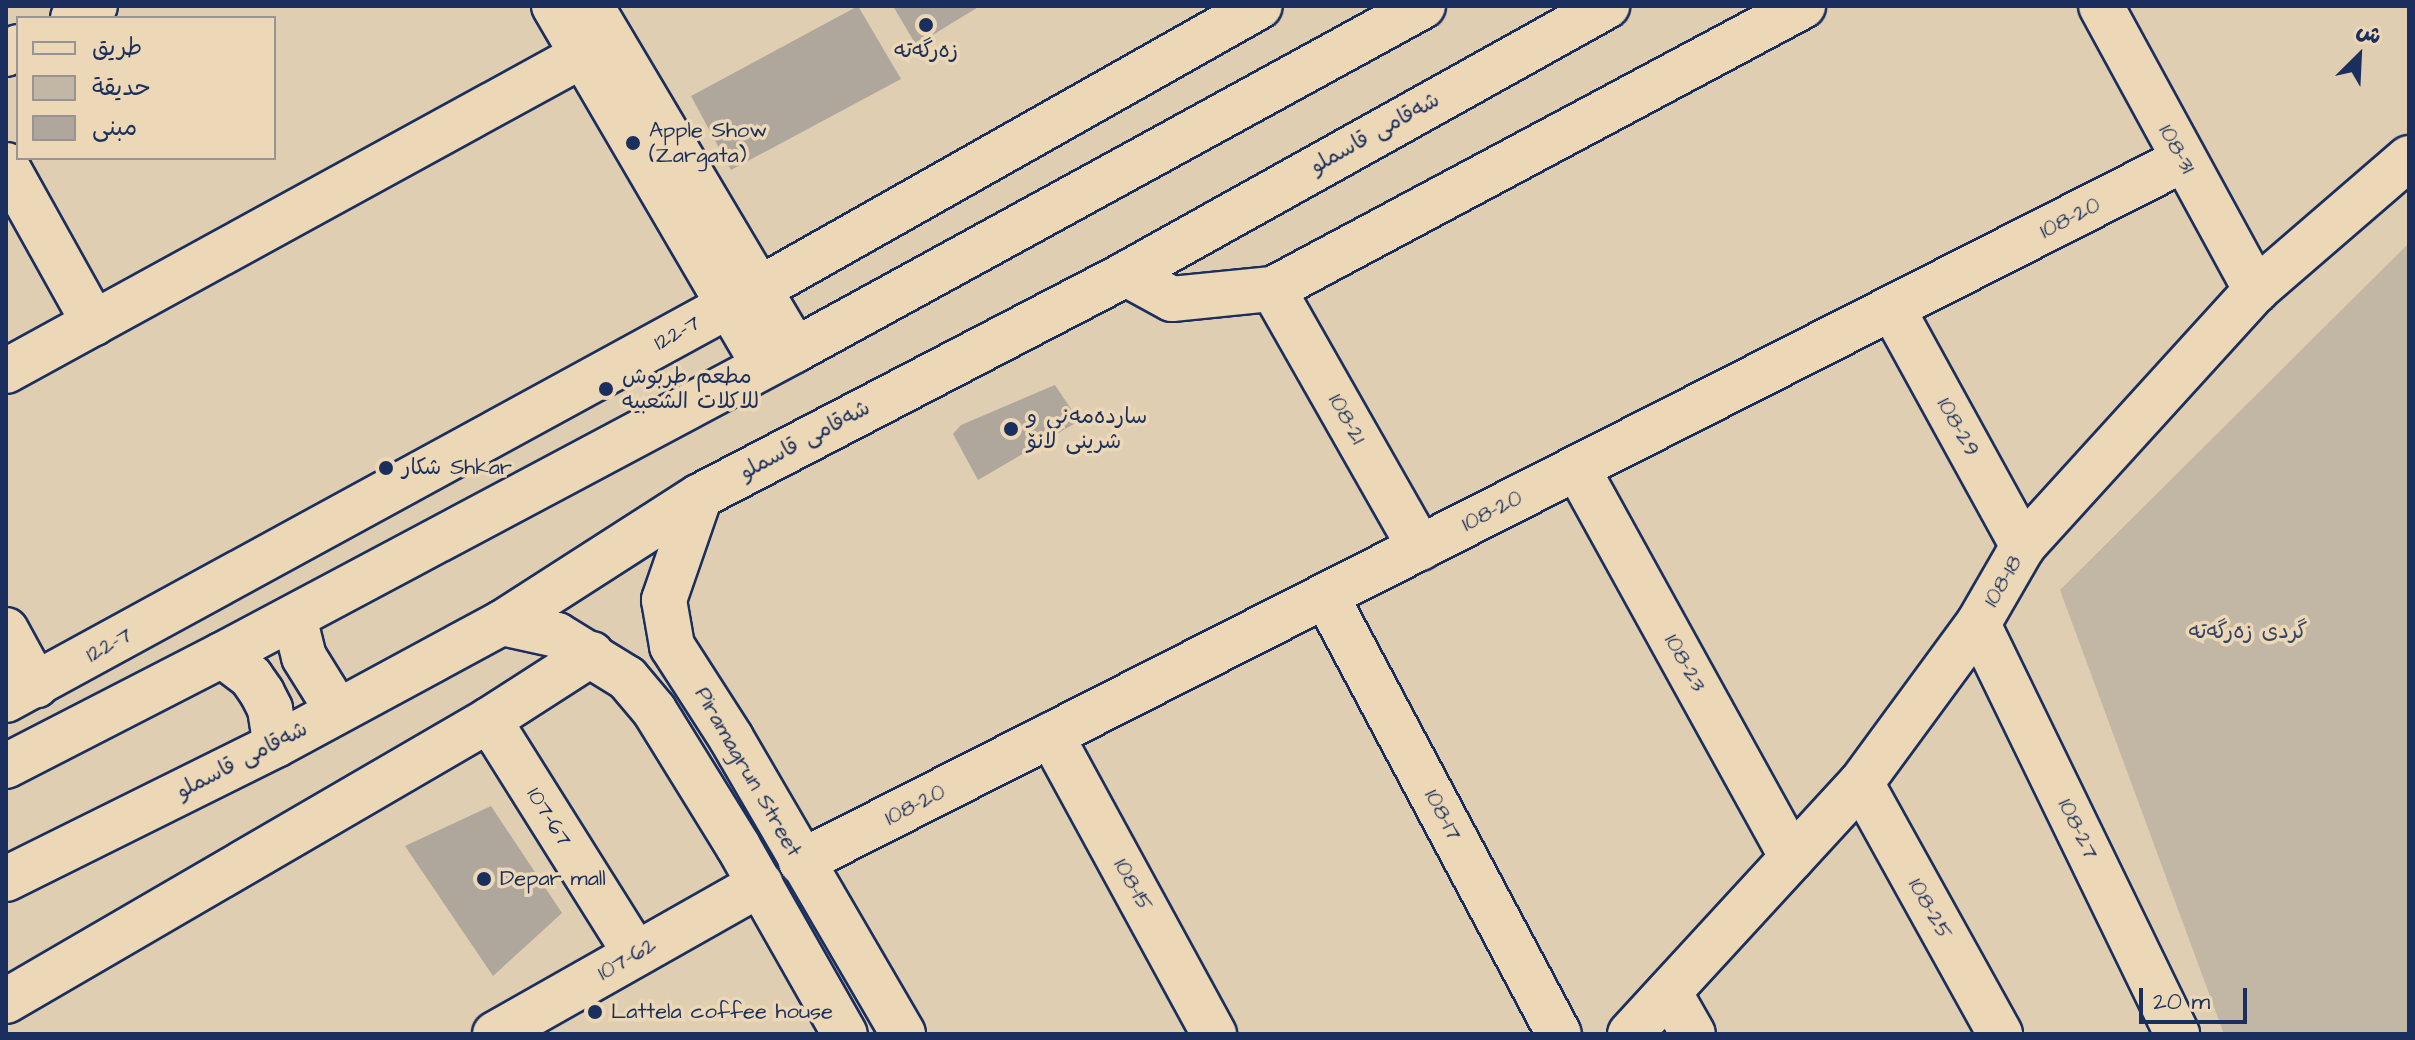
<!DOCTYPE html>
<meta charset="utf-8">
<style>
body{margin:0}
#map{position:relative;width:2415px;height:1040px;overflow:hidden;background:#dfceb1;font-family:"Architects Daughter","Playpen Sans Arabic",sans-serif}
div>[style]{position:absolute}
.green>*{inset:0;background:#c2b6a4}
.building>*{inset:0;background:#afa69c}
.roads{filter:drop-shadow(2px 0 #1b2f5e) drop-shadow(-2px 0 #1b2f5e) drop-shadow(0 2px #1b2f5e) drop-shadow(0 -2px #1b2f5e)}
.minor>*{height:44px;margin:-22px;padding:0 22px;transform-origin:22px;border-radius:22px;background:#ecd8b6}
.major>*{height:44px;margin:-22px;padding:0 22px;transform-origin:22px;border-radius:22px;background:#ecd8b6}
.dots>*{width:22px;height:22px;translate:-50% -50%;box-sizing:border-box;border:4px solid #ecd8b6;border-radius:50%}
span{translate:-50% -50%;white-space:nowrap;text-align:center;line-height:1.15;-webkit-text-stroke:7px #ecd8b6;paint-order:stroke}
.poi-label{font-size:22px;color:#1b2f5e}
.left{translate:0 -50%;text-align:left}
.street-label{font-size:22px;color:#1b2f5e}
.park-label{font-size:22px;color:#344368}
.frame{position:absolute;inset:0;border:8px solid #1b2f5e;pointer-events:none}
.legend{position:absolute;left:16px;top:16px;width:260px;height:144px;box-sizing:border-box;background:#ecd8b6;border:2px solid #989493;margin:0;padding:10px 14px;list-style:none;font-size:24px;color:#1b2f5e}
.legend li{display:flex;align-items:center;gap:16px;height:40px}
.legend b{width:40px;border:2px solid #989493}
.north{position:absolute;left:2319px;top:16px;width:80px;height:80px;-webkit-text-stroke:6px #ecd8b6;paint-order:stroke;rotate:24deg;font-size:22px;font-weight:700;line-height:32px;text-align:center;color:#1b2f5e}
.north::after{content:'';display:block;margin:auto;width:28px;height:36px;background:#1b2f5e;clip-path:polygon(50% 0,100% 100%,50% 72%,0 100%)}
.scale{position:absolute;left:2139px;top:988px;width:108px;height:36px;box-sizing:border-box;border:4px solid #1b2f5e;border-top:0;padding-left:10px;font-size:24px;line-height:28px;white-space:nowrap;color:#1b2f5e;-webkit-text-stroke:6px #ecd8b6;paint-order:stroke}
</style>
<div id="map">
<div class="green">
<div style="clip-path:polygon(2409px 243px,2409px 1034px,2224px 1034px,2060px 590px)"></div>
</div>
<div class="building">
<div style="clip-path:polygon(858px 6px,901px 79px,731px 170px,691px 96px)"></div>
<div style="clip-path:polygon(893px 6px,980px 6px,916px 45px)"></div>
<div style="clip-path:polygon(1055px 385px,1079px 421px,978px 480px,953px 434px,961px 425px)"></div>
<div style="clip-path:polygon(491px 806px,562px 913px,493px 976px,405px 846px)"></div>
</div>
<div class="roads">
<div class="minor">
<div style="left:2101px;top:6px;width:324px;rotate:61.4deg"></div>
<div style="left:73px;top:18px;width:25px;rotate:-29deg"></div>
<div style="left:6px;top:54px;width:14px;rotate:-30deg"></div>
<div style="left:6px;top:165px;width:181px;rotate:60.9deg"></div>
<div style="left:1126px;top:274px;width:52px;rotate:28.5deg"></div>
<div style="left:1172px;top:299px;width:101px;rotate:-5.7deg"></div>
<div style="left:1273px;top:289px;width:601px;rotate:-28.1deg"></div>
<div style="left:1273px;top:289px;width:298px;rotate:60.4deg"></div>
<div style="left:1892px;top:308px;width:272px;rotate:61.2deg"></div>
<div style="left:6px;top:371px;width:658px;rotate:-28.71deg"></div>
<div style="left:1577px;top:468px;width:445px;rotate:61.1deg"></div>
<div style="left:1326px;top:596px;width:496px;rotate:62deg"></div>
<div style="left:1978px;top:624px;width:456px;rotate:64.1deg"></div>
<div style="left:6px;top:630px;width:63px;rotate:61.4deg"></div>
<div style="left:6px;top:700px;width:858px;rotate:-28.63deg"></div>
<div style="left:759px;top:289px;width:575px;rotate:-29.46deg"></div>
<div style="left:489px;top:720px;width:276px;rotate:57.9deg"></div>
<div style="left:1051px;top:735px;width:341px;rotate:61.4deg"></div>
<div style="left:1861px;top:783px;width:287px;rotate:61deg"></div>
<div style="left:801px;top:862px;width:1550px;rotate:-26.93deg"></div>
<div style="left:1669px;top:992px;width:48px;rotate:60.3deg"></div>
<div style="left:6px;top:1001px;width:559px;rotate:-30.19deg"></div>
<div style="left:489px;top:720px;width:122px;rotate:-32.7deg"></div>
<div style="left:495px;top:1034px;width:305px;rotate:-29.5deg"></div>
<div style="left:1630px;top:1034px;width:341px;rotate:-47.4deg"></div>
<div style="left:1861px;top:783px;width:197px;rotate:-53.7deg"></div>
<div style="left:1978px;top:624px;width:90px;rotate:-60deg"></div>
<div style="left:2023px;top:546px;width:346px;rotate:-47.7deg"></div>
<div style="left:2256px;top:290px;width:202px;rotate:-40.8deg"></div>
</div>
<div class="major">
<div style="left:554px;top:6px;width:416px;rotate:59.7deg"></div>
<div style="left:591px;top:6px;width:400px;rotate:59.3deg"></div>
<div style="left:700px;top:496px;width:110px;rotate:109.1deg"></div>
<div style="left:664px;top:600px;width:47px;rotate:80.1deg"></div>
<div style="left:672px;top:646px;width:109px;rotate:57.3deg"></div>
<div style="left:731px;top:738px;width:342px;rotate:59.8deg"></div>
<div style="left:294px;top:617px;width:41px;rotate:76deg"></div>
<div style="left:304px;top:657px;width:62px;rotate:58.1deg"></div>
<div style="left:502px;top:623px;width:56px;rotate:12.3deg"></div>
<div style="left:557px;top:635px;width:82px;rotate:31.6deg"></div>
<div style="left:627px;top:678px;width:42px;rotate:49.8deg"></div>
<div style="left:654px;top:710px;width:160px;rotate:58.3deg"></div>
<div style="left:738px;top:846px;width:216px;rotate:60.4deg"></div>
<div style="left:222px;top:655px;width:36px;rotate:37deg"></div>
<div style="left:251px;top:677px;width:19px;rotate:55deg"></div>
<div style="left:262px;top:693px;width:18px;rotate:63deg"></div>
<div style="left:270px;top:709px;width:36px;rotate:81deg"></div>
<div style="left:6px;top:766px;width:243px;rotate:-27.2deg"></div>
<div style="left:222px;top:655px;width:649px;rotate:-28.03deg"></div>
<div style="left:795px;top:350px;width:716px;rotate:-28.71deg"></div>
<div style="left:6px;top:879px;width:301px;rotate:-26.4deg"></div>
<div style="left:276px;top:745px;width:257px;rotate:-28.4deg"></div>
<div style="left:502px;top:623px;width:235px;rotate:-32.7deg"></div>
<div style="left:700px;top:496px;width:480px;rotate:-27.5deg"></div>
<div style="left:1126px;top:274px;width:551px;rotate:-29.13deg"></div>
</div>
</div>
<div class="dots">
<div style="left:926px;top:25px;background:#1b2f5e"></div>
<div style="left:633px;top:143px;background:#1b2f5e"></div>
<div style="left:606px;top:389px;background:#1b2f5e"></div>
<div style="left:1011px;top:429px;background:#1b2f5e"></div>
<div style="left:386px;top:468px;background:#1b2f5e"></div>
<div style="left:484px;top:879px;background:#1b2f5e"></div>
<div style="left:595px;top:1012px;background:#1b2f5e"></div>
</div>
<div class="poi-label">
<span style="left:926px;top:51px">زەرگەتە</span>
<span class="left" style="left:649px;top:143px">Apple Show<br>(Zargata)</span>
<span class="left" style="left:622px;top:389px">مطعم طربوش<br>للاكلات الشعبيه</span>
<span class="left" style="left:1027px;top:429px">ساردەمەنی و<br>شرینی لانۆ</span>
<span class="left" style="left:402px;top:468px">شکار Shkar</span>
<span class="left" style="left:500px;top:879px">Depar mall</span>
<span class="left" style="left:611px;top:1012px">Lattela coffee house</span>
</div>
<div class="street-label">
<span style="left:1375px;top:133px;rotate:-29deg">شەقامی قاسملو</span>
<span style="left:2177px;top:149px;rotate:61deg">108-31</span>
<span style="left:2070px;top:218px;rotate:-27deg">108-20</span>
<span style="left:677px;top:333px;rotate:-29deg">122-7</span>
<span style="left:1347px;top:419px;rotate:61deg">108-21</span>
<span style="left:1958px;top:427px;rotate:61deg">108-29</span>
<span style="left:805px;top:440px;rotate:-28deg">شەقامی قاسملو</span>
<span style="left:1492px;top:511px;rotate:-27deg">108-20</span>
<span style="left:2003px;top:581px;rotate:-60deg">108-18</span>
<span style="left:109px;top:645px;rotate:-29deg">122-7</span>
<span style="left:1685px;top:663px;rotate:61deg">108-23</span>
<span style="left:242px;top:760px;rotate:-27deg">شەقامی قاسملو</span>
<span style="left:748px;top:772px;rotate:60deg">Piramagrun Street</span>
<span style="left:915px;top:805px;rotate:-27deg">108-20</span>
<span style="left:1443px;top:815px;rotate:62deg">108-17</span>
<span style="left:549px;top:817px;rotate:58deg">107-67</span>
<span style="left:2078px;top:829px;rotate:64deg">108-27</span>
<span style="left:1133px;top:885px;rotate:61deg">108-15</span>
<span style="left:1930px;top:909px;rotate:61deg">108-25</span>
<span style="left:627px;top:959px;rotate:-30deg">107-62</span>
</div>
<div class="park-label">
<span style="left:2248px;top:632px">گردی زەرگەتە</span>
</div>
<div class="frame"></div>
<ul class="legend">
<li><b style="height:10px;background:#ecd8b6"></b>طريق</li>
<li><b style="height:22px;background:#c2b6a4"></b>حديقة</li>
<li><b style="height:22px;background:#afa69c"></b>مبنى</li>
</ul>
<div class="north">ش</div>
<div class="scale">20 m</div>
</div>
